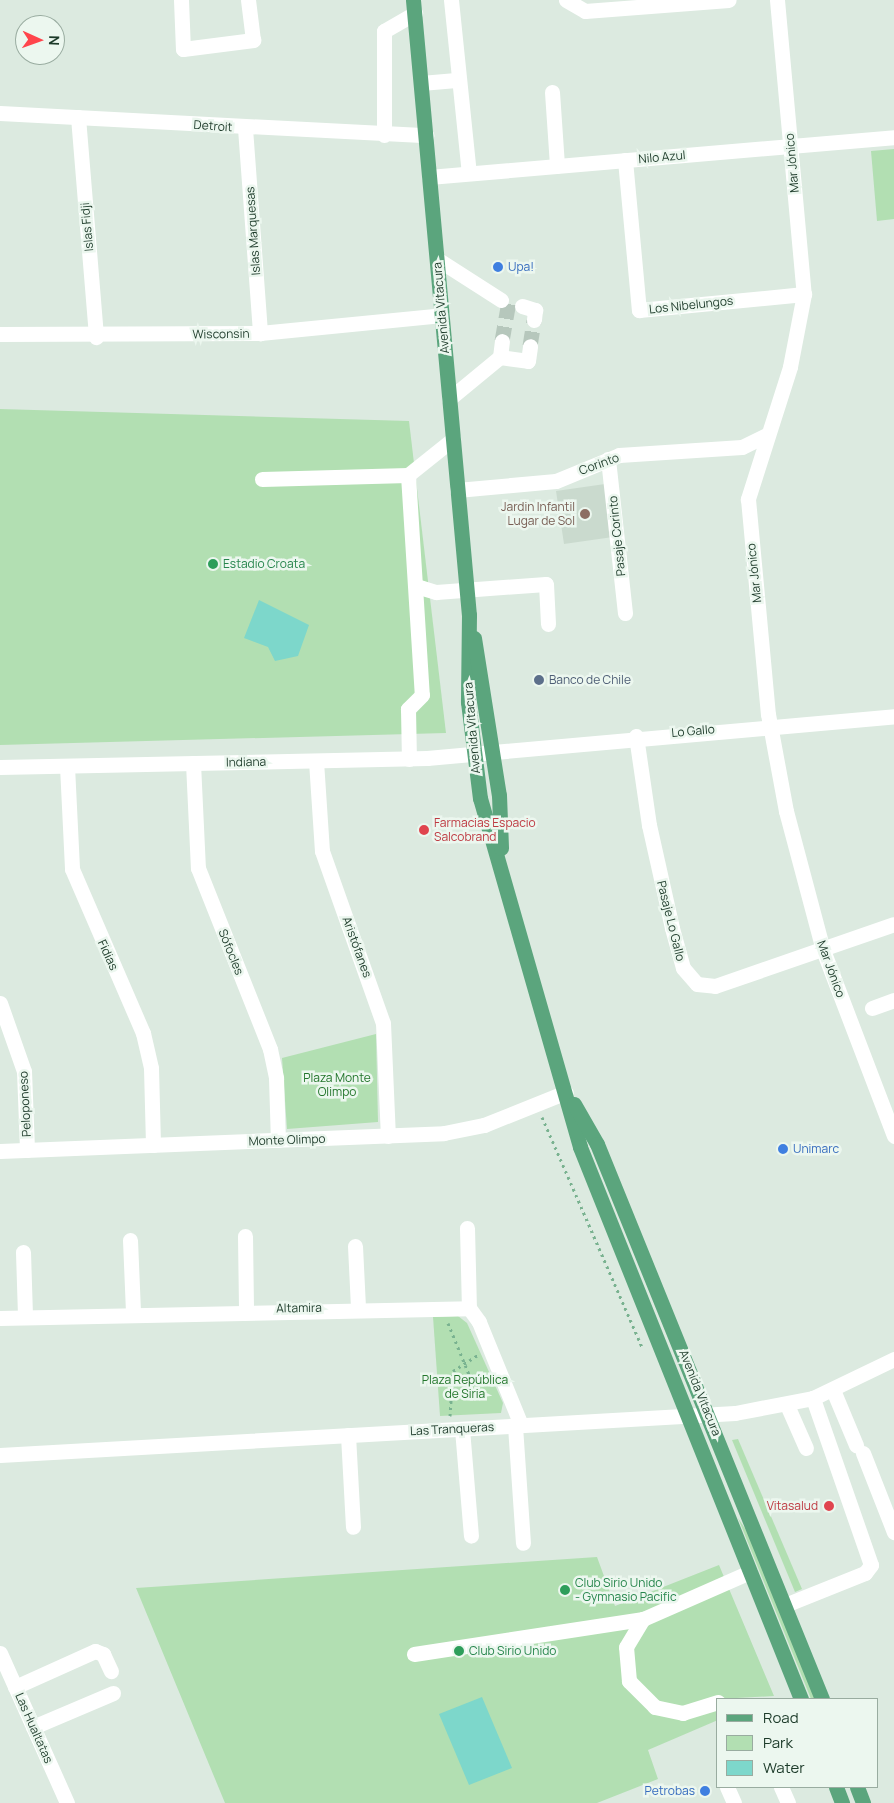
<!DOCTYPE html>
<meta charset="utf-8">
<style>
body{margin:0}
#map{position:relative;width:894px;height:1803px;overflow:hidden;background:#dceae0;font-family:Manrope,sans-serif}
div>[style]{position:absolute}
.built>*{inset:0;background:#cadace}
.green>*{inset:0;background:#b2dfb2}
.water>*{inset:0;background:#7dd7cb}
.minor-tunnel>*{height:15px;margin-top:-7.5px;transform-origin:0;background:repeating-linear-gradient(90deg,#b6c7bc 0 15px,transparent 0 23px)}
.path>*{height:3px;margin-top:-1.5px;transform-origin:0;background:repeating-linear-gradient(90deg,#79b290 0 2.5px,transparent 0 6.5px)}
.minor>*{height:15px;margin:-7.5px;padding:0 7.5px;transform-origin:7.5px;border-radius:7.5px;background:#fff}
.major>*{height:15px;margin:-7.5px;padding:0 7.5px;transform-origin:7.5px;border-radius:7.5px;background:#5ba57d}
.dots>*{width:14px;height:14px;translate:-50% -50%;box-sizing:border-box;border:2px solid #ecf7ef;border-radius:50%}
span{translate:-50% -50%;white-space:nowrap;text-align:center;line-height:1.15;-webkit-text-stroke:5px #ecf7ef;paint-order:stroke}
.street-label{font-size:12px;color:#1d3b2a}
.shop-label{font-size:12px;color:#366cbe}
.left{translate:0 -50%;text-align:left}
.right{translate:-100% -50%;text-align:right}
.education-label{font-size:12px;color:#785e54}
.leisure-label{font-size:12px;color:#27864d}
.service-label{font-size:12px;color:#4e5e75}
.health-label{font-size:12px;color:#be3a42}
.park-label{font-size:12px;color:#23762c}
.legend{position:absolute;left:716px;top:1698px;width:162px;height:90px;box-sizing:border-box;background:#ecf7ef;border:1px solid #99aca0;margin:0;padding:6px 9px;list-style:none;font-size:15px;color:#1d3b2a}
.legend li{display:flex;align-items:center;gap:10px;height:25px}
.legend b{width:25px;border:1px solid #99aca0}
.north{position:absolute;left:15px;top:15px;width:50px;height:50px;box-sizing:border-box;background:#ecf7ef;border:1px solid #99aca0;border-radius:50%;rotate:92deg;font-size:14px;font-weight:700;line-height:20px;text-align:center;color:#1d3b2a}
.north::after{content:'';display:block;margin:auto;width:18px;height:22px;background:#ff454c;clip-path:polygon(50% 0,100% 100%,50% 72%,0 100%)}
</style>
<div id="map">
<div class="built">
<div style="clip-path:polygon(605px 484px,613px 537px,564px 544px,556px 491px)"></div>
</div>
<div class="green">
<div style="clip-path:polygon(894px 149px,894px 219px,877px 221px,871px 151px)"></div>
<div style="clip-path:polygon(0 409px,409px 421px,446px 733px,0 745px)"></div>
<div style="clip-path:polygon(376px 1034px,378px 1122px,287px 1129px,282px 1058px)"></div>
<div style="clip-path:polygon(458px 1316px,467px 1323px,503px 1403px,501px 1413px,440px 1416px,433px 1317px)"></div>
<div style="clip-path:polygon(738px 1439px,802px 1589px,795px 1592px,732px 1440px)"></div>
<div style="clip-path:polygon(738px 1518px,750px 1536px,817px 1699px,811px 1699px)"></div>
<div style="clip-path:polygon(597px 1557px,615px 1606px,719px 1565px,774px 1696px,718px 1699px,718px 1720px,648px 1750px,658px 1779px,597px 1803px,225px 1803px,136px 1588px)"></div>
</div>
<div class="water">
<div style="clip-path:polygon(259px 600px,309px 625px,298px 656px,275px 661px,268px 647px,244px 638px)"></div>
<div style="clip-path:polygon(482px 1697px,512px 1768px,469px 1785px,439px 1714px)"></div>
</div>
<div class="minor-tunnel">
<div style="left:502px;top:341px;width:40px;rotate:-80deg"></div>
<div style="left:530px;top:346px;width:26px;rotate:-81deg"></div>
</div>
<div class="path">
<div style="left:542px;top:1117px;width:253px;rotate:66.5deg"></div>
<div style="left:448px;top:1323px;width:79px;rotate:67.7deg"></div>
<div style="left:478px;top:1396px;width:25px;rotate:-178deg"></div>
<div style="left:450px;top:1416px;width:45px;rotate:-86.2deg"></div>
<div style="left:453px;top:1371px;width:30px;rotate:-33deg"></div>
</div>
<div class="minor">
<div style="left:181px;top:0;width:49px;rotate:87.7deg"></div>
<div style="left:183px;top:49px;width:71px;rotate:-7.3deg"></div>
<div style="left:253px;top:40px;width:40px;rotate:-97.1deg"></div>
<div style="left:451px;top:0;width:174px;rotate:84.1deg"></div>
<div style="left:566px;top:0;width:22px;rotate:30deg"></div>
<div style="left:585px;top:11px;width:144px;rotate:-4.4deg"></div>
<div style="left:777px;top:0;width:295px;rotate:84.8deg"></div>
<div style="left:804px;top:294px;width:74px;rotate:100.9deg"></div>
<div style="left:790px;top:367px;width:139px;rotate:107.7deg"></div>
<div style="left:748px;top:499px;width:216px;rotate:84.7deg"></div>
<div style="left:768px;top:714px;width:99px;rotate:79.5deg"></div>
<div style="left:786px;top:811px;width:144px;rotate:75.1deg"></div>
<div style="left:823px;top:950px;width:199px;rotate:69.1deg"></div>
<div style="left:421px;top:83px;width:38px;rotate:-5deg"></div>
<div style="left:552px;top:92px;width:74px;rotate:86.1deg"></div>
<div style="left:0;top:113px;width:427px;rotate:3deg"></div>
<div style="left:78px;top:117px;width:221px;rotate:85.3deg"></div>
<div style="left:245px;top:128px;width:206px;rotate:85.8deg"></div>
<div style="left:384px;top:135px;width:104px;rotate:-90deg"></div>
<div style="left:384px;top:31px;width:36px;rotate:-30deg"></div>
<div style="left:625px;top:160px;width:151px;rotate:84.7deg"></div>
<div style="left:639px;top:310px;width:166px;rotate:-5.5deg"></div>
<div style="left:429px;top:177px;width:467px;rotate:-4.9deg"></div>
<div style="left:437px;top:259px;width:76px;rotate:32.6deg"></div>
<div style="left:522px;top:306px;width:14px;rotate:17deg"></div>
<div style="left:535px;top:310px;width:10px;rotate:96deg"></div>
<div style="left:0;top:334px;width:260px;rotate:-0.2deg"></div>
<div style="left:260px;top:333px;width:183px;rotate:-5.6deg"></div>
<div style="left:500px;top:357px;width:28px;rotate:8deg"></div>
<div style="left:528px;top:361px;width:15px;rotate:-82deg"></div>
<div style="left:449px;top:399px;width:66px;rotate:-39.5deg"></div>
<div style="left:500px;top:357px;width:16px;rotate:-83deg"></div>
<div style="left:608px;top:459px;width:155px;rotate:83.7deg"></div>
<div style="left:408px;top:475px;width:220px;rotate:86.4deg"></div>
<div style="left:422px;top:695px;width:20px;rotate:135deg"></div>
<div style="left:408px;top:709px;width:50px;rotate:88.9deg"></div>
<div style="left:262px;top:479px;width:146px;rotate:-1.6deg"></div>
<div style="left:408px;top:475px;width:58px;rotate:-38.7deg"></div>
<div style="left:457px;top:490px;width:99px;rotate:-5.2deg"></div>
<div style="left:556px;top:481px;width:68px;rotate:-22.4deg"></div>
<div style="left:619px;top:455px;width:123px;rotate:-3.7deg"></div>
<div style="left:742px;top:447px;width:25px;rotate:-26deg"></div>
<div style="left:416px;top:586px;width:21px;rotate:17deg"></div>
<div style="left:436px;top:592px;width:110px;rotate:-4.2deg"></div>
<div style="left:546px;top:584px;width:40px;rotate:87.1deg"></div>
<div style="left:636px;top:736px;width:90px;rotate:81.7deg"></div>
<div style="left:649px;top:825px;width:106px;rotate:77.4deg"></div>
<div style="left:672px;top:928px;width:41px;rotate:74.6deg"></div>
<div style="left:683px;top:968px;width:21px;rotate:49deg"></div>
<div style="left:697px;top:984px;width:18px;rotate:6deg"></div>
<div style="left:715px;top:986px;width:189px;rotate:-19.1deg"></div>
<div style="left:316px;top:761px;width:90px;rotate:86.2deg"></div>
<div style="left:322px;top:851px;width:182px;rotate:70.5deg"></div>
<div style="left:383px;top:1023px;width:113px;rotate:87.5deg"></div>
<div style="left:193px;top:763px;width:105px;rotate:87.3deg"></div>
<div style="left:198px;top:868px;width:195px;rotate:68.3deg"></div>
<div style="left:270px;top:1049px;width:30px;rotate:78deg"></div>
<div style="left:276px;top:1078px;width:62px;rotate:88.2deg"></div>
<div style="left:67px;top:766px;width:103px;rotate:87.2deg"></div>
<div style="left:72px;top:869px;width:179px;rotate:66.6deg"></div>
<div style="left:143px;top:1033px;width:36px;rotate:77deg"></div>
<div style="left:151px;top:1068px;width:77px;rotate:88.5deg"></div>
<div style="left:0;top:767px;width:427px;rotate:-1.2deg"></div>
<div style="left:427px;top:758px;width:469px;rotate:-5.1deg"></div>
<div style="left:0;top:1003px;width:72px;rotate:70.6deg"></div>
<div style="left:24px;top:1071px;width:79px;rotate:87.8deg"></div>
<div style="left:872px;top:1008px;width:23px;rotate:-20deg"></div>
<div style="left:0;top:1151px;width:444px;rotate:-2.3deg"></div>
<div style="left:444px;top:1133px;width:41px;rotate:-11.3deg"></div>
<div style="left:484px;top:1125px;width:88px;rotate:-21.9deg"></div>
<div style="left:467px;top:1228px;width:80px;rotate:88.6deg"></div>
<div style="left:245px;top:1236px;width:74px;rotate:89.2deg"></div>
<div style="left:130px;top:1240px;width:72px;rotate:87.6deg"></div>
<div style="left:355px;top:1246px;width:61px;rotate:87.2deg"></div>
<div style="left:23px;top:1252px;width:65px;rotate:88.2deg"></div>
<div style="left:0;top:1318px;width:469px;rotate:-1.2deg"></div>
<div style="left:469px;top:1308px;width:17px;rotate:54deg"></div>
<div style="left:479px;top:1322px;width:111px;rotate:67.8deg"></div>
<div style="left:833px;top:1390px;width:60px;rotate:67.3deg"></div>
<div style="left:787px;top:1405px;width:47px;rotate:66.2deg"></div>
<div style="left:515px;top:1426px;width:117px;rotate:86.1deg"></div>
<div style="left:462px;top:1429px;width:107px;rotate:85.2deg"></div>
<div style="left:348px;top:1435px;width:92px;rotate:86.9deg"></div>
<div style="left:863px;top:1453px;width:85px;rotate:68.6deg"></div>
<div style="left:0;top:1455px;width:736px;rotate:-3.27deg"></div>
<div style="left:735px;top:1413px;width:79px;rotate:-10.9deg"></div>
<div style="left:813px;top:1398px;width:90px;rotate:-25.7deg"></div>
<div style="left:785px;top:1605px;width:86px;rotate:-21.8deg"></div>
<div style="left:865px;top:1573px;width:10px;rotate:-53deg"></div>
<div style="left:871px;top:1565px;width:177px;rotate:-109.2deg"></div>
<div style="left:0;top:1653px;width:164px;rotate:65.9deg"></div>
<div style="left:414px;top:1654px;width:232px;rotate:-8.7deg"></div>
<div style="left:15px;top:1687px;width:88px;rotate:-24.2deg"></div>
<div style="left:95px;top:1651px;width:9px;rotate:21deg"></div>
<div style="left:103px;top:1654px;width:19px;rotate:65deg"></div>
<div style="left:718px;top:1702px;width:37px;rotate:163deg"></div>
<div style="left:683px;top:1713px;width:29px;rotate:-168deg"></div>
<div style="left:655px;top:1707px;width:37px;rotate:-135deg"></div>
<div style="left:629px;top:1681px;width:34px;rotate:-95deg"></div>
<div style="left:626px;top:1647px;width:33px;rotate:-59deg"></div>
<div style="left:643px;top:1619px;width:117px;rotate:-23.7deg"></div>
<div style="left:33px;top:1727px;width:87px;rotate:-23deg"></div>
<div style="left:727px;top:1787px;width:17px;rotate:66deg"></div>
<div style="left:781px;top:1787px;width:17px;rotate:66deg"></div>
</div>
<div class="major">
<div style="left:413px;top:0;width:618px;rotate:84.8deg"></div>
<div style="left:469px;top:615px;width:87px;rotate:90.7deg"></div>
<div style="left:468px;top:702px;width:97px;rotate:82.9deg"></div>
<div style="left:480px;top:798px;width:363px;rotate:74deg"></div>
<div style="left:580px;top:1147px;width:595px;rotate:68.18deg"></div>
<div style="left:474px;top:638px;width:159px;rotate:81deg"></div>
<div style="left:499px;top:795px;width:53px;rotate:87.8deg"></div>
<div style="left:574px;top:1104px;width:46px;rotate:60.1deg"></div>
<div style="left:597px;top:1144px;width:599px;rotate:67.93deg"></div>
<div style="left:836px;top:1787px;width:17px;rotate:69deg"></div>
<div style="left:857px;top:1787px;width:17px;rotate:69deg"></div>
</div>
<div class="dots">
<div style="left:498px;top:267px;background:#3f7fe0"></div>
<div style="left:585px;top:514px;background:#8d6e63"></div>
<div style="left:213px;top:564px;background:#2e9e5b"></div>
<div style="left:539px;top:680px;background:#5c6f8a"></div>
<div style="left:424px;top:830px;background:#e0444e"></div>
<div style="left:783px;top:1149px;background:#3f7fe0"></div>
<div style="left:829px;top:1506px;background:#e0444e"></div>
<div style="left:565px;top:1590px;background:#2e9e5b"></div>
<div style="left:459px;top:1651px;background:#2e9e5b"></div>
<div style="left:705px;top:1791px;background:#3f7fe0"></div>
</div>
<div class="street-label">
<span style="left:213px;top:126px;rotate:4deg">Detroit</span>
<span style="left:662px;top:157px;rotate:-5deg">Nilo Azul</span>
<span style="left:792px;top:163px;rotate:-95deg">Mar Jónico</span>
<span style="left:87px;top:227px;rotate:-95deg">Islas Fidji</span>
<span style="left:253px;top:231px;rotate:-94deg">Islas Marquesas</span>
<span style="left:691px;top:305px;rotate:-6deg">Los Nibelungos</span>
<span style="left:441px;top:308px;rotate:-95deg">Avenida Vitacura</span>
<span style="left:221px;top:334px;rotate:-1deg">Wisconsin</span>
<span style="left:599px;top:464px;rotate:-20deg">Corinto</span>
<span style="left:617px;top:536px;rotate:-96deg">Pasaje Corinto</span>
<span style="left:754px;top:573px;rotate:-96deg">Mar Jónico</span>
<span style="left:472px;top:728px;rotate:-95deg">Avenida Vitacura</span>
<span style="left:693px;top:731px;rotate:-5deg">Lo Gallo</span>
<span style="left:246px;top:762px;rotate:-1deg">Indiana</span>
<span style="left:671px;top:921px;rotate:76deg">Pasaje Lo Gallo</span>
<span style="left:357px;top:947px;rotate:70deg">Aristófanes</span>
<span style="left:231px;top:952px;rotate:68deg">Sófocles</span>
<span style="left:108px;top:955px;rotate:65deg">Fidias</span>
<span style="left:831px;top:969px;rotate:70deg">Mar Jónico</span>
<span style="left:25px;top:1104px;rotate:-93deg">Peloponeso</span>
<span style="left:287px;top:1140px;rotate:-2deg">Monte Olimpo</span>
<span style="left:299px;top:1308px;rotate:-1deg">Altamira</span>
<span style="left:700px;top:1393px;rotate:68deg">Avenida Vitacura</span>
<span style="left:452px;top:1429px;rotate:-3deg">Las Tranqueras</span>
<span style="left:34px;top:1728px;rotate:66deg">Las Hualtatas</span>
</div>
<div class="shop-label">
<span class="left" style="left:508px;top:267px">Upa!</span>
<span class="left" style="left:793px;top:1149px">Unimarc</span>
<span class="right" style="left:695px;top:1791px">Petrobas</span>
</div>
<div class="education-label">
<span class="right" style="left:575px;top:514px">Jardin Infantil<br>Lugar de Sol</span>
</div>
<div class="leisure-label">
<span class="left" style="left:223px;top:564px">Estadio Croata</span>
<span class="left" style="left:575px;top:1590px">Club Sirio Unido<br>- Gymnasio Pacific</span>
<span class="left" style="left:469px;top:1651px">Club Sirio Unido</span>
</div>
<div class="service-label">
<span class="left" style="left:549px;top:680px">Banco de Chile</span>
</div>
<div class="health-label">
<span class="left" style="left:434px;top:830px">Farmacias Espacio<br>Salcobrand</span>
<span class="right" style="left:818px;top:1506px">Vitasalud</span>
</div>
<div class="park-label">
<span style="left:337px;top:1085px">Plaza Monte<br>Olimpo</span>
<span style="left:465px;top:1387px">Plaza República<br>de Siria</span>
</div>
<ul class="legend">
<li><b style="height:6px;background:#5ba57d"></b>Road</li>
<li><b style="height:14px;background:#b2dfb2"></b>Park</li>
<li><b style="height:14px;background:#7dd7cb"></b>Water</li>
</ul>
<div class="north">N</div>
</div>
